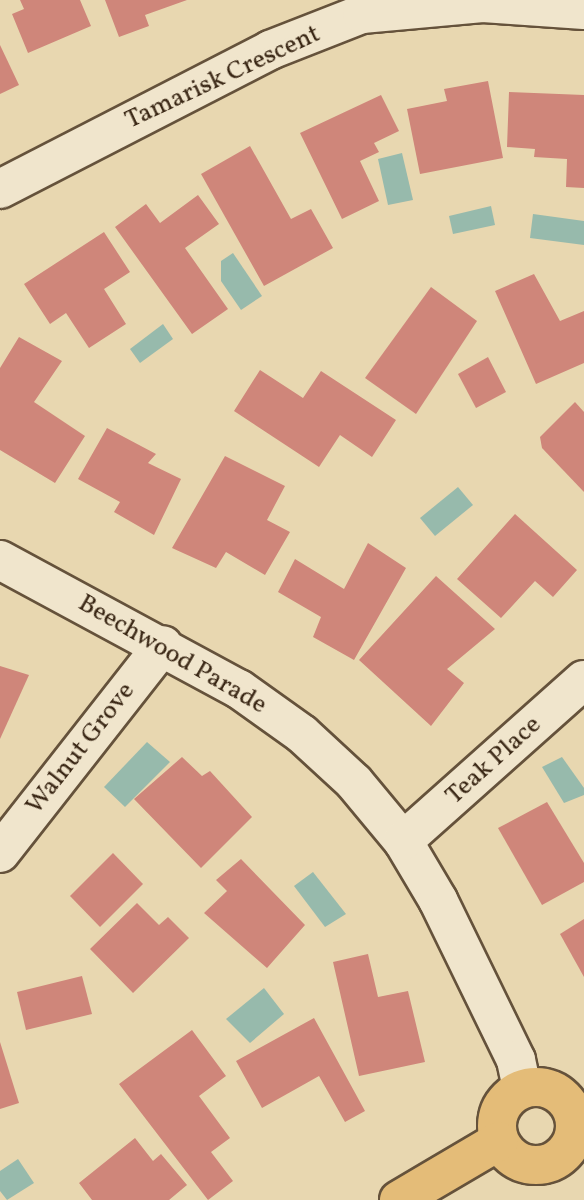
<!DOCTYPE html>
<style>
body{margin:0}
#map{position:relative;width:584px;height:1200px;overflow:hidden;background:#e8d7b0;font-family:Vollkorn,serif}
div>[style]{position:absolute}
.water>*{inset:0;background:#97baac}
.building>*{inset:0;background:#cf867a}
.roads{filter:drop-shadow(2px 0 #65523b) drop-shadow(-2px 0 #65523b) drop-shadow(0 2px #65523b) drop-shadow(0 -2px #65523b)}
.minor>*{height:38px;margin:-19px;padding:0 19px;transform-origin:19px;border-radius:19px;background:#f0e5cc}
.major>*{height:38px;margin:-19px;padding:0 19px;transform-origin:19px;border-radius:19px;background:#e4bc78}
.major>.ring{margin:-19px;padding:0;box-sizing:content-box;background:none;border:38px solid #e4bc78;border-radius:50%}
span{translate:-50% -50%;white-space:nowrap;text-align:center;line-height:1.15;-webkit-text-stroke:5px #f0e5cc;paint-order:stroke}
.street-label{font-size:26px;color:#392614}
</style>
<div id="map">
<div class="water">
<div style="clip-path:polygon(402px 153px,413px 200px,388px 205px,378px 159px)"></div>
<div style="clip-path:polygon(491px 206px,495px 225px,453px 234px,449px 216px)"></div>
<div style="clip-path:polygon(533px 214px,584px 221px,584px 245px,530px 238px)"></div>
<div style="clip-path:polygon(233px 253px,262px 296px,241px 310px,221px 281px,221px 261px)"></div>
<div style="clip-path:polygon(163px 324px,173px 339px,140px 363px,130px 349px)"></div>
<div style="clip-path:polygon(458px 487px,473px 505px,435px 536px,420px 518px)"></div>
<div style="clip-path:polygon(147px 742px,170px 762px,125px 807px,104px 787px)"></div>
<div style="clip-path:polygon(562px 757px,584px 788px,584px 795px,564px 803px,542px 767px)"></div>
<div style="clip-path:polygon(313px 872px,346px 914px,325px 927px,294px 886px)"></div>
<div style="clip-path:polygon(264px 988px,284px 1014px,250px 1043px,226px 1019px)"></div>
<div style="clip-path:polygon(18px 1159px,34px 1183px,7px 1200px,0 1191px,0 1171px)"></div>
</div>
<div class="building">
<div style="clip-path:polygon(20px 0,80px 0,91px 26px,28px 53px,12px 14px,24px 9px)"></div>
<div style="clip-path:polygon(105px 0,187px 0,145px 15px,149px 26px,119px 37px)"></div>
<div style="clip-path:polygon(0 45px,19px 85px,0 94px)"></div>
<div style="clip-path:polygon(488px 81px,503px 158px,420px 174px,407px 109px,447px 101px,444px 89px)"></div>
<div style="clip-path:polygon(509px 92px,584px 95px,584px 188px,566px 187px,567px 159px,534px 157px,535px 149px,507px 147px)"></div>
<div style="clip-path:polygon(381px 95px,399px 131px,374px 143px,379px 152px,360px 161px,379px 201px,342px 219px,300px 133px)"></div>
<div style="clip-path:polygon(250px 146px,291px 219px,311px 209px,333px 248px,264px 286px,201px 174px)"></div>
<div style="clip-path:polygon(198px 195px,219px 224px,185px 248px,228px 309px,192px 334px,115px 227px,146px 204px,160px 223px)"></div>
<div style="clip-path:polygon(104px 232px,130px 272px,104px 289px,126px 324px,89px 348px,66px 313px,50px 324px,24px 284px)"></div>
<div style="clip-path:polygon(534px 274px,560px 321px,584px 311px,584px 363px,536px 384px,495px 291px)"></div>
<div style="clip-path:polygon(431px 287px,477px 321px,416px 414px,365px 378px)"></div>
<div style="clip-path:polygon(19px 337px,62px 361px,34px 402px,85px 436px,55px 483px,0 450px,0 368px)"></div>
<div style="clip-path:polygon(488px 357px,506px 392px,476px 408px,458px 374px)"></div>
<div style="clip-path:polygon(260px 370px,303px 398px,321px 371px,396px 420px,372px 457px,340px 435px,319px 467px,234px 411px)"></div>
<div style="clip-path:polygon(575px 402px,584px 412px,584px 492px,542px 448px,540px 437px)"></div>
<div style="clip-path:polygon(107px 428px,156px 454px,148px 463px,181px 479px,154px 535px,114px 512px,120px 502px,78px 479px)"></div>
<div style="clip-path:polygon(225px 456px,285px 486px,267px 520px,290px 532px,265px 575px,226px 552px,216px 568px,172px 548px)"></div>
<div style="clip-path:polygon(515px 514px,577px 570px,553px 597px,535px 581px,501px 618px,457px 579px)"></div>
<div style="clip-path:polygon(368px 543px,406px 568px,354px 660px,313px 637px,321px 617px,278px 592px,295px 559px,344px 589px)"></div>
<div style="clip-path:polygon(436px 576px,495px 629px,447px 669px,464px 683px,431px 726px,359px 660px)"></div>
<div style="clip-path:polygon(0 666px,29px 675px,0 739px)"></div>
<div style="clip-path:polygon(182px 757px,202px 776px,210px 771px,252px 817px,201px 868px,134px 799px)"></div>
<div style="clip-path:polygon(547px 802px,584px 863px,584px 882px,542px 905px,498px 828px)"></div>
<div style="clip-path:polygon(113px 853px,143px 884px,100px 927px,70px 896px)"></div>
<div style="clip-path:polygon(241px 859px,305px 925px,267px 968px,204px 913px,227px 891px,216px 880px)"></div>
<div style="clip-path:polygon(137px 903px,159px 925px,168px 917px,189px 938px,133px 993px,90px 949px)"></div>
<div style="clip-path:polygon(584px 919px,584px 977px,560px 934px)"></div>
<div style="clip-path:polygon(368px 954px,378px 997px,408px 991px,425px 1062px,359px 1076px,333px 962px)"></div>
<div style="clip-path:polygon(82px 976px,92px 1014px,26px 1030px,17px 992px)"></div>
<div style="clip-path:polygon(314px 1018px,365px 1111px,345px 1122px,319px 1076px,262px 1108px,236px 1061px)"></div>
<div style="clip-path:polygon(192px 1030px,226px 1076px,199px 1096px,230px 1138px,211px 1152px,233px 1181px,208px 1200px,119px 1084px)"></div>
<div style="clip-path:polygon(0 1042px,19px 1103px,0 1109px)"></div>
<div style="clip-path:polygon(135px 1138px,153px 1161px,161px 1154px,187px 1185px,169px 1200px,92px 1200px,79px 1183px)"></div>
</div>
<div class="roads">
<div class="minor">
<div style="left:0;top:189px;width:304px;rotate:-27.2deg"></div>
<div style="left:270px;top:50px;width:99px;rotate:-21.4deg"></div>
<div style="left:362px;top:14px;width:121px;rotate:-5.2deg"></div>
<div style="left:483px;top:3px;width:101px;rotate:4deg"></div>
<div style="left:0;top:560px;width:272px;rotate:28.4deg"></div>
<div style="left:239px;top:689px;width:77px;rotate:35.5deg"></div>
<div style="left:302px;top:734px;width:71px;rotate:42.7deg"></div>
<div style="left:354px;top:782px;width:77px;rotate:50.3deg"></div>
<div style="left:403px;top:841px;width:69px;rotate:59.3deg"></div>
<div style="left:438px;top:900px;width:178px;rotate:64deg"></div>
<div style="left:516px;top:1060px;width:29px;rotate:78deg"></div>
<div style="left:403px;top:841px;width:242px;rotate:-41.7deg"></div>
<div style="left:0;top:853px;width:264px;rotate:-51.9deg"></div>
</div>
<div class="major">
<div class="ring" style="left:497px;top:1087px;width:40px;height:40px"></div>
<div style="left:399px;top:1200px;width:116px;rotate:-30.5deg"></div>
</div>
</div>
<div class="street-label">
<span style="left:223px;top:78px;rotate:-25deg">Tamarisk Crescent</span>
<span style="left:172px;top:655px;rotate:30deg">Beechwood Parade</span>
<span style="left:81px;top:749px;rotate:-52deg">Walnut Grove</span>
<span style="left:494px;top:761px;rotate:-42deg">Teak Place</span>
</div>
</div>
